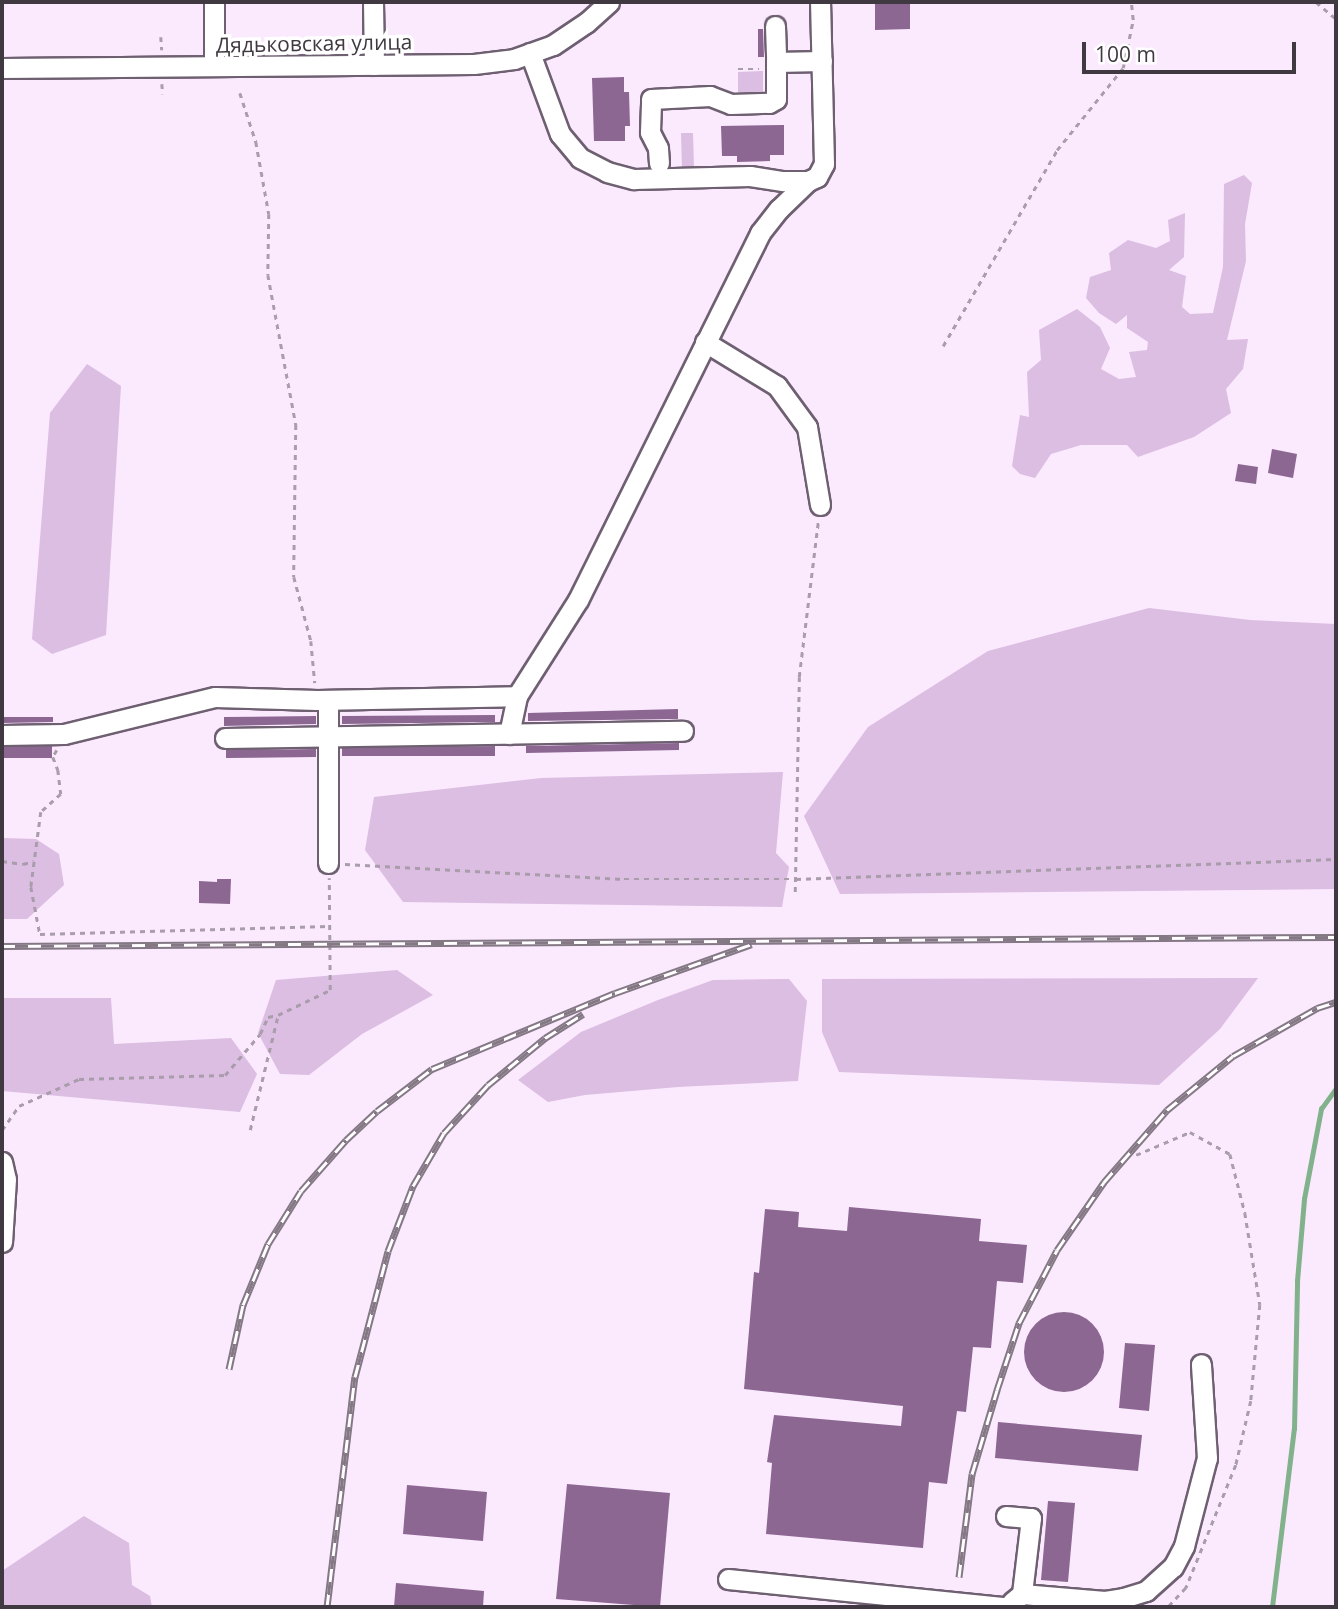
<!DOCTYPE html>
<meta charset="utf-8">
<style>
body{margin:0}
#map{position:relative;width:1338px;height:1609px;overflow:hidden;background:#fbe9fe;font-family:"Open Sans",sans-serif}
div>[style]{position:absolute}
.green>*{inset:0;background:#dbbee2}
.stream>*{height:4.5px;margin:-2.25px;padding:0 2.25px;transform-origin:2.25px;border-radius:2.25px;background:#81b28b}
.building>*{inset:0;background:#8b6792}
.round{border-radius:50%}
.path>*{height:2.5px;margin-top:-1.25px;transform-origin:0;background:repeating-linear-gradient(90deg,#a99cab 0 5px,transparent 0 10px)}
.roads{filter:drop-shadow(2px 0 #6e5f71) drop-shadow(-2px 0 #6e5f71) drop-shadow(0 2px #6e5f71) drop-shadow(0 -2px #6e5f71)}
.minor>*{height:19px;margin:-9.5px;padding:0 9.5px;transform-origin:9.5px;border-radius:9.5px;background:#fff}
.rail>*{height:7px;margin-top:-3.5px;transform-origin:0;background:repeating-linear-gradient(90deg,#fff 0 13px,#837884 0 26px);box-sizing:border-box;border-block:2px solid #837884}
span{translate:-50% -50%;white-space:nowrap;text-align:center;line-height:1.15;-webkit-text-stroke:7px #fff;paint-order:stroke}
.street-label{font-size:21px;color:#403941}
.frame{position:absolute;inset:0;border:4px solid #403941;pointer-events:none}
.scale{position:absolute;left:1082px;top:42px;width:214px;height:32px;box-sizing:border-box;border:4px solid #403941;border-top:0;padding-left:9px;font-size:21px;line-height:24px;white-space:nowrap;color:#403941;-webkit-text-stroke:5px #fff;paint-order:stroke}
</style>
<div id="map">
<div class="green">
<div style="clip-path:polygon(763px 71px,763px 92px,738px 92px,738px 72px)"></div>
<div style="clip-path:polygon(681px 133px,693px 133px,694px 169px,682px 169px)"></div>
<div style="clip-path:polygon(1244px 175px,1252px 183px,1245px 224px,1246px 261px,1227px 340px,1248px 339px,1243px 369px,1226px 389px,1231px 413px,1194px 437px,1138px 457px,1127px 445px,1081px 445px,1051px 454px,1035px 478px,1020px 474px,1012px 466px,1020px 415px,1029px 417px,1027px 372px,1041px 360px,1039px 330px,1077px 309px,1100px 327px,1110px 348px,1101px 369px,1119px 379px,1136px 377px,1129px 352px,1147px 350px,1148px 342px,1127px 328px,1127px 315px,1116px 324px,1099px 313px,1086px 298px,1090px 277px,1111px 270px,1109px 253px,1128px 240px,1156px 248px,1170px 241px,1168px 220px,1185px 213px,1184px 257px,1169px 270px,1186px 276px,1182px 307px,1190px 314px,1213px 313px,1223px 267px,1224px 184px)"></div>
<div style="clip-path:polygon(87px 364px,121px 386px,106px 635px,52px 654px,32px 639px,50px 413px)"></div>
<div style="clip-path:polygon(1149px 608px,1250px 620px,1336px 624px,1336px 889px,840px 894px,804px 816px,868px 727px,988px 651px)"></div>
<div style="clip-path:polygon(783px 772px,776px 853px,789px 867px,782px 907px,403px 902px,365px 850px,374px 797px,541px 778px)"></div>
<div style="clip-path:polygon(2px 838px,36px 839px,59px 854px,64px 885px,27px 919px,2px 919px)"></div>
<div style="clip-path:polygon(397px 970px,433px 995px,362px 1034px,309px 1075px,280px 1074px,258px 1033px,276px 980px)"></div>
<div style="clip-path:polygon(1258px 978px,1220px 1029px,1159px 1085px,839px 1072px,822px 1032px,822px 979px)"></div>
<div style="clip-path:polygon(789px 979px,807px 1001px,798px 1081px,678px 1087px,585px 1095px,548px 1102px,518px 1080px,581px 1032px,658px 1000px,713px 980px)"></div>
<div style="clip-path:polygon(2px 998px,111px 998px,114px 1044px,231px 1038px,257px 1074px,240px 1112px,2px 1091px)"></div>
<div style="clip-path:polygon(84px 1516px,129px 1543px,132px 1585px,150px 1596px,152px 1607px,2px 1607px,2px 1571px)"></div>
</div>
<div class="stream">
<div style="left:1272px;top:1607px;width:179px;rotate:-83deg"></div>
<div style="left:1294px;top:1429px;width:148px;rotate:-88.8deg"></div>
<div style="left:1297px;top:1281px;width:82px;rotate:-85.1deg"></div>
<div style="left:1304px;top:1199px;width:92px;rotate:-79.3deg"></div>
<div style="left:1321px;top:1109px;width:26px;rotate:-54deg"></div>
</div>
<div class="building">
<div style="clip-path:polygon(875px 2px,910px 2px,910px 29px,875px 30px)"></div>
<div style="clip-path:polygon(758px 29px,763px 29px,764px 57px,758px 57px)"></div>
<div style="clip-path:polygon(624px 77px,624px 92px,629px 92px,630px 126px,625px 126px,625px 141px,594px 141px,592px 78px)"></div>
<div style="clip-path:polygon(784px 125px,784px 155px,770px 155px,770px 161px,737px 162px,737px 156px,722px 156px,721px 126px)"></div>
<div style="clip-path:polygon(1272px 449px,1297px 454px,1293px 478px,1268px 473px)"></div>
<div style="clip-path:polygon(1238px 464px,1258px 467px,1256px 484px,1235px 481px)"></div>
<div style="clip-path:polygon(678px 709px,678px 719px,528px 721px,528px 713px)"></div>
<div style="clip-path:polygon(495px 715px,495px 722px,342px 724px,342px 716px)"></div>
<div style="clip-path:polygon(316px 716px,316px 724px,224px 726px,224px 717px)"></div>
<div style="clip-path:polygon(2px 717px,53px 717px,53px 722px,2px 723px)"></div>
<div style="clip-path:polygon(679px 743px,679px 750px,526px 753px,526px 746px)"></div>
<div style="clip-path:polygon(52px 746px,52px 758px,2px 758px,2px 747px)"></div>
<div style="clip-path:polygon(495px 746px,495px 756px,342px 756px,342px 748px)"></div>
<div style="clip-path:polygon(316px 749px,316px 757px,226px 758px,226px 750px)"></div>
<div style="clip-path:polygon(217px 879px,231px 879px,230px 904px,199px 903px,199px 881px,217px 882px)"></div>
<div style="clip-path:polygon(849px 1207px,981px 1219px,979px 1241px,1027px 1245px,1023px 1283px,997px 1281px,991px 1348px,973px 1347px,966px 1412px,957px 1411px,947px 1484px,929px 1482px,923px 1548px,766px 1534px,772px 1463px,767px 1462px,774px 1415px,901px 1426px,903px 1406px,744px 1389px,754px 1272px,759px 1273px,765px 1209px,799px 1212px,798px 1227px,847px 1231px)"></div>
<div class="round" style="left:1024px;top:1312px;width:80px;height:80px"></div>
<div style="clip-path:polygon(1125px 1343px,1155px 1345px,1149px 1411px,1119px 1408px)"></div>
<div style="clip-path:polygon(998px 1422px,1142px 1435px,1138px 1471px,995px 1458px)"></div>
<div style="clip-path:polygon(567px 1484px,670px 1493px,660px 1607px,556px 1599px)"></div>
<div style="clip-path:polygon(407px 1485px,487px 1492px,483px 1541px,403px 1534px)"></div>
<div style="clip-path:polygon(1048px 1501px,1075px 1503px,1068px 1582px,1041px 1580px)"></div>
<div style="clip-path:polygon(396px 1583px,484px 1591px,483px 1607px,394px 1607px)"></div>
</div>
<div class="path">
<div style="left:1316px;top:2px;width:26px;rotate:40deg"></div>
<div style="left:161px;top:37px;width:13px;rotate:86deg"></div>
<div style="left:738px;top:69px;width:21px"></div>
<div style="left:162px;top:84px;width:10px;rotate:84deg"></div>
<div style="left:240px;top:93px;width:52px;rotate:71.9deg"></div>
<div style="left:256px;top:142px;width:73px;rotate:79.8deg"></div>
<div style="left:269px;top:214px;width:61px;rotate:90.9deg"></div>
<div style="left:268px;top:275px;width:153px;rotate:79.4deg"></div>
<div style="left:296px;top:425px;width:152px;rotate:90.8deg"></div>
<div style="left:294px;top:577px;width:66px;rotate:75.1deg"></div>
<div style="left:311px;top:641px;width:42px;rotate:84.6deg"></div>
<div style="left:943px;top:346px;width:227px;rotate:-59.8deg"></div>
<div style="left:1057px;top:150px;width:105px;rotate:-51.2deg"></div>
<div style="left:1123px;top:68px;width:49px;rotate:-78.2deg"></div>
<div style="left:1133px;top:20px;width:18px;rotate:-96deg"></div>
<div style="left:1336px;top:417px;width:20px;rotate:90deg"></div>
<div style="left:57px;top:750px;width:8px;rotate:120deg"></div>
<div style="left:53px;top:757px;width:14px;rotate:69deg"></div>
<div style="left:58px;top:770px;width:24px;rotate:83deg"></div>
<div style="left:61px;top:794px;width:27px;rotate:138deg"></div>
<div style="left:41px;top:812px;width:76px;rotate:97.6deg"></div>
<div style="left:31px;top:887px;width:48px;rotate:79.2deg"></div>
<div style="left:40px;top:934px;width:289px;rotate:-1.6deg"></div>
<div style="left:2px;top:861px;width:21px;rotate:8deg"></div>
<div style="left:23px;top:864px;width:11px;rotate:-15deg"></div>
<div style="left:345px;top:864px;width:279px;rotate:3.1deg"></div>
<div style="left:624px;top:879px;width:172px"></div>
<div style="left:796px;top:879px;width:540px;rotate:-2.12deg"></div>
<div style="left:795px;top:892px;width:215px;rotate:-88.9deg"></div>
<div style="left:799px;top:677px;width:156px;rotate:-83deg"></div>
<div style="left:2px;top:1130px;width:29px;rotate:-55deg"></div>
<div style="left:19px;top:1106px;width:66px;rotate:-24.2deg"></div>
<div style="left:79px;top:1079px;width:146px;rotate:-1.6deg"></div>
<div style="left:225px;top:1075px;width:54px;rotate:-49.5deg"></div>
<div style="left:260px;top:1034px;width:19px;rotate:-65deg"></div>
<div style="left:268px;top:1017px;width:10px;rotate:-11deg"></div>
<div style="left:250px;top:1130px;width:118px;rotate:-76.3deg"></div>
<div style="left:278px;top:1015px;width:58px;rotate:-25.7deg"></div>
<div style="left:330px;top:990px;width:112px;rotate:-90.5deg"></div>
<div style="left:1136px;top:1155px;width:59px;rotate:-23.1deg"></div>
<div style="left:1190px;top:1132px;width:46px;rotate:28.8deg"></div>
<div style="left:1230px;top:1154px;width:61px;rotate:75.7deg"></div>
<div style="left:1245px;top:1213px;width:93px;rotate:80.7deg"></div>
<div style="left:1260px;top:1305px;width:96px;rotate:95.4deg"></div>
<div style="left:1251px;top:1401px;width:66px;rotate:103.2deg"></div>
<div style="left:1236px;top:1465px;width:133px;rotate:112.1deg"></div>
<div style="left:1186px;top:1588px;width:26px;rotate:133deg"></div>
</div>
<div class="roads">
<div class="minor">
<div style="left:373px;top:2px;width:63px;rotate:89.1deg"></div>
<div style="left:775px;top:26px;width:36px;rotate:88deg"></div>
<div style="left:530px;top:53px;width:86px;rotate:69.7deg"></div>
<div style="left:560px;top:134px;width:31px;rotate:50deg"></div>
<div style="left:580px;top:158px;width:30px;rotate:27deg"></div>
<div style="left:607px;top:172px;width:28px;rotate:15deg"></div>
<div style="left:634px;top:179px;width:116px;rotate:-1.5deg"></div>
<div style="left:750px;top:176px;width:33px;rotate:9deg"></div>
<div style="left:783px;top:181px;width:25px"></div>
<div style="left:808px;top:181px;width:10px;rotate:-24deg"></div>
<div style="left:817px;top:177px;width:15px;rotate:-62deg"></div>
<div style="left:824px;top:164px;width:162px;rotate:-91.4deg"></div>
<div style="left:214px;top:66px;width:64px;rotate:-90deg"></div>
<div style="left:2px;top:68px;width:472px;rotate:-0.5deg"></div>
<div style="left:474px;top:64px;width:40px;rotate:-7.1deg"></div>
<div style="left:514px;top:59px;width:41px;rotate:-19.7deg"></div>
<div style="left:553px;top:45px;width:40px;rotate:-34deg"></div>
<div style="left:586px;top:23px;width:31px;rotate:-42deg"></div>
<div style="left:659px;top:163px;width:15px;rotate:-94deg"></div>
<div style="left:658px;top:148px;width:18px;rotate:-117deg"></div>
<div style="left:650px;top:132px;width:33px;rotate:-88deg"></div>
<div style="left:651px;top:99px;width:59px;rotate:-2.9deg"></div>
<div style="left:710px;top:96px;width:22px;rotate:21deg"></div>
<div style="left:731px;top:104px;width:38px;rotate:-2deg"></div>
<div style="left:769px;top:103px;width:8px;rotate:-30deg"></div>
<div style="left:776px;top:99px;width:37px;rotate:-90deg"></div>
<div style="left:776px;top:62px;width:46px;rotate:-1.2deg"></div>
<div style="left:705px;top:342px;width:84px;rotate:31.4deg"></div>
<div style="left:777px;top:386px;width:51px;rotate:53.8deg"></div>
<div style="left:807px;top:427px;width:79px;rotate:80.5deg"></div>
<div style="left:328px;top:700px;width:163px;rotate:90deg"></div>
<div style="left:509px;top:734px;width:39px;rotate:-78deg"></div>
<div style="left:2px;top:735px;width:62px;rotate:-0.9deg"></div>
<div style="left:64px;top:734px;width:155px;rotate:-13.8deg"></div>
<div style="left:215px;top:697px;width:102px;rotate:1.7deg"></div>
<div style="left:317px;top:700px;width:200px;rotate:-1.1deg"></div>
<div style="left:517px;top:696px;width:114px;rotate:-57.6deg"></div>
<div style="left:578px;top:600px;width:410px;rotate:-63.6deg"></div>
<div style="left:760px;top:233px;width:31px;rotate:-52deg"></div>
<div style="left:779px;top:209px;width:40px;rotate:-44deg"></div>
<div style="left:225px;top:738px;width:458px;rotate:-0.9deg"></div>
<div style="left:2px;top:1162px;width:17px;rotate:77deg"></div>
<div style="left:6px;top:1179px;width:63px;rotate:93.6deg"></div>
<div style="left:1006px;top:1516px;width:25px;rotate:5deg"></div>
<div style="left:1031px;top:1518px;width:77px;rotate:96.8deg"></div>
<div style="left:1022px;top:1594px;width:13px;rotate:141deg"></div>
<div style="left:728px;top:1579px;width:278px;rotate:5.8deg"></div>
<div style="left:1022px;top:1594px;width:83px;rotate:4.8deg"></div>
<div style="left:1105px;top:1601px;width:18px;rotate:-9deg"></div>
<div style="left:1123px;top:1598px;width:24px;rotate:-17deg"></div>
<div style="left:1146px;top:1591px;width:36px;rotate:-42deg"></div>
<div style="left:1173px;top:1567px;width:24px;rotate:-62deg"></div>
<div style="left:1184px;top:1546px;width:91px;rotate:-75.4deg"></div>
<div style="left:1207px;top:1458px;width:94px;rotate:-93.7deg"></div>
</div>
</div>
<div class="rail">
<div style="left:2px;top:946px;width:1334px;rotate:-0.39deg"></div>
<div style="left:229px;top:1369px;width:66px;rotate:-77.7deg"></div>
<div style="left:243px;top:1305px;width:66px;rotate:-67.7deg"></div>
<div style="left:268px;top:1244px;width:62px;rotate:-58.1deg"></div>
<div style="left:301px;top:1191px;width:68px;rotate:-48.6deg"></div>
<div style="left:346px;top:1140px;width:42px;rotate:-43.1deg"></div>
<div style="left:377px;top:1111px;width:69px;rotate:-37.4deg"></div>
<div style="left:432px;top:1069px;width:198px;rotate:-22.6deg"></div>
<div style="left:615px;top:993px;width:145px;rotate:-19.7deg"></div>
<div style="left:959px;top:1577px;width:104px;rotate:-82.8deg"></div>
<div style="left:972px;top:1474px;width:88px;rotate:-73.4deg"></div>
<div style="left:997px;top:1390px;width:71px;rotate:-71.8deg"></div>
<div style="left:1019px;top:1323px;width:82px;rotate:-62.5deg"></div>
<div style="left:1057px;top:1250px;width:83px;rotate:-55.3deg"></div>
<div style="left:1104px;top:1182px;width:96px;rotate:-48.8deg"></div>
<div style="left:1167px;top:1110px;width:85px;rotate:-39.3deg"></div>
<div style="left:1233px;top:1056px;width:97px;rotate:-29.7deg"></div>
<div style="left:1317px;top:1008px;width:20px;rotate:-18deg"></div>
<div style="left:327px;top:1607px;width:232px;rotate:-83.1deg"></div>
<div style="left:355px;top:1377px;width:130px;rotate:-75.3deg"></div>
<div style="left:388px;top:1251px;width:70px;rotate:-69deg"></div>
<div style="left:413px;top:1186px;width:61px;rotate:-59.7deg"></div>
<div style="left:444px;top:1133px;width:65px;rotate:-47.5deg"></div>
<div style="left:488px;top:1085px;width:74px;rotate:-39.5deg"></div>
<div style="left:545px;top:1038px;width:45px;rotate:-32.3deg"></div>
</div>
<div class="street-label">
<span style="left:314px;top:43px;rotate:-1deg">Дядьковская улица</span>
</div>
<div class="frame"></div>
<div class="scale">100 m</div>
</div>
